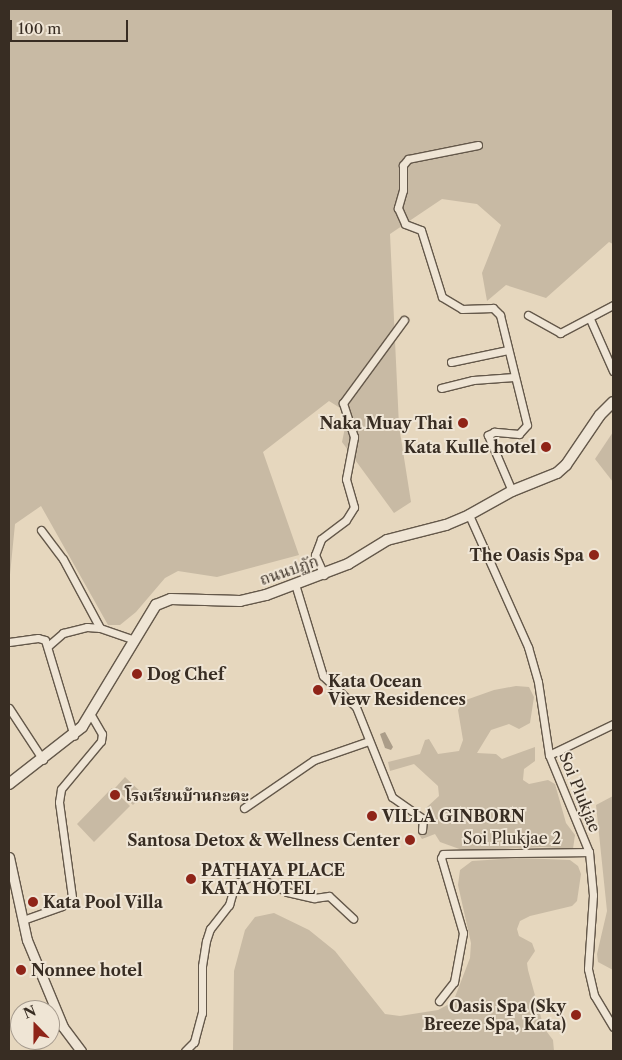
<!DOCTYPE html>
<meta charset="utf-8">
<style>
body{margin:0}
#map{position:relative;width:622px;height:1060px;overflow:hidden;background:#e6d7be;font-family:"Libre Caslon Text","Noto Serif Thai",serif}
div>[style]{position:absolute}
.green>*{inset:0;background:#c8baa4}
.water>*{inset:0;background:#ab9d89}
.roads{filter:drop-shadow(1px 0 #64584a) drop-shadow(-1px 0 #64584a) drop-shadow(0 1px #64584a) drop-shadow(0 -1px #64584a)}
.minor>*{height:7px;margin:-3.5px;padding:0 3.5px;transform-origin:3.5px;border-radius:3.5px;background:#efe5d5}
.tertiary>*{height:9px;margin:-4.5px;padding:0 4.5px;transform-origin:4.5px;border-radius:4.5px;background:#efe5d5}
.secondary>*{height:10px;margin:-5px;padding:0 5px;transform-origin:5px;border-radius:5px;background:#efe5d5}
.dots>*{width:14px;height:14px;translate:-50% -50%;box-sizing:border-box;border:2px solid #efe5d5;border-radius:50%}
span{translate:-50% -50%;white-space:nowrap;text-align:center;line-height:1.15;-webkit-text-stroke:4px #efe5d5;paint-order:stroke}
.poi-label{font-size:16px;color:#382d23;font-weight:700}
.right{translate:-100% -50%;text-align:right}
.left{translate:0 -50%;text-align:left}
.street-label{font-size:16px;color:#382d23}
.frame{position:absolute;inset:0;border:10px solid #382d23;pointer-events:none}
.north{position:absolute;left:10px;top:1000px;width:50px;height:50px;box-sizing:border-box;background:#efe5d5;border:1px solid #a69b8e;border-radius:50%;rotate:338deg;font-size:14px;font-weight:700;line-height:20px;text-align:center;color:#382d23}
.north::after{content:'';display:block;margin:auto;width:18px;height:22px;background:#8f2418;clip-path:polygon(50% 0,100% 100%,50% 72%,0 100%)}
.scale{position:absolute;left:10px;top:20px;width:118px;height:22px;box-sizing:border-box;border:2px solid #382d23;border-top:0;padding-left:6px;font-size:15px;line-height:18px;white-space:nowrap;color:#382d23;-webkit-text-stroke:4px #efe5d5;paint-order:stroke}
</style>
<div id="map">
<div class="green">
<div style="clip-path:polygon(9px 9px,613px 9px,613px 244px,609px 242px,546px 298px,506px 285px,487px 301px,482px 273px,501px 225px,477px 204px,442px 199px,390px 234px,399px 426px,411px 502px,394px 513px,342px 442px,348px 413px,329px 401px,263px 452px,299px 555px,217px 577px,178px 571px,165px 578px,136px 612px,120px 625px,108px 625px,41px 506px,15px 524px,9px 585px)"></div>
<div style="clip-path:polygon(613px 432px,613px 482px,595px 459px)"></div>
<div style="clip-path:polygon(516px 686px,529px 687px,534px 697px,530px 723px,519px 729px,509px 724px,491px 730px,477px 753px,496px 754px,502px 759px,535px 747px,535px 761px,524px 769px,523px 780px,529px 784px,548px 780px,555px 784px,566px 823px,575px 835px,573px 849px,542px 847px,465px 851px,440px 842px,435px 834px,422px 839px,418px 833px,427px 824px,426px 808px,439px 796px,438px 786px,414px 764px,390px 771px,388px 762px,420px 754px,425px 740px,429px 739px,438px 754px,459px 751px,463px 740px,458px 710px,463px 701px,494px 690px)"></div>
<div style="clip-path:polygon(125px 777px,143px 794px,133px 805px,115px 788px)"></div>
<div style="clip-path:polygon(112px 788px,130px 806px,94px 842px,77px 824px)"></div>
<div style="clip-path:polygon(613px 796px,613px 970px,598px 962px,597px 954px,607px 911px,596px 805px)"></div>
<div style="clip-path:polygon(519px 858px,570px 860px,578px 866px,581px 874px,577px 901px,572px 906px,530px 916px,520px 921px,517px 929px,519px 936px,532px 943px,535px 951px,527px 963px,528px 970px,544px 1028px,553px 1040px,554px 1051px,233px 1051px,234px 971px,245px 930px,255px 917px,274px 913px,309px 930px,335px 951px,385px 1014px,400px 1016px,438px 1010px,451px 1003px,455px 997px,470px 958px,471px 943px,458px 885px,460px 870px,472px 861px)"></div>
</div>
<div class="water">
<div style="clip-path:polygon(385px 732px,393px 747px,391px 750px,385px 748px,380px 734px)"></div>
</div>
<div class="roads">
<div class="minor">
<div style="left:478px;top:145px;width:71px;rotate:168.7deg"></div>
<div style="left:408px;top:159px;width:8px;rotate:130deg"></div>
<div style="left:403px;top:165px;width:25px;rotate:90deg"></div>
<div style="left:403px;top:190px;width:19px;rotate:106deg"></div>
<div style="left:398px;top:208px;width:17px;rotate:66deg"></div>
<div style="left:405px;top:224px;width:17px;rotate:21deg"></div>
<div style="left:421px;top:230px;width:70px;rotate:72.6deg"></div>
<div style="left:442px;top:297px;width:23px;rotate:31deg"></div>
<div style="left:462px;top:309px;width:31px;rotate:-2deg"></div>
<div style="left:493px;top:308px;width:10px;rotate:45deg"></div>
<div style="left:500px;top:315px;width:113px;rotate:76.2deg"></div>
<div style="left:527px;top:425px;width:12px;rotate:132deg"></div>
<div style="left:519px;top:434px;width:25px;rotate:-175deg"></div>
<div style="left:494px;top:432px;width:7px;rotate:153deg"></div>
<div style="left:488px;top:435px;width:61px;rotate:66.8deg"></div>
<div style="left:528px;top:315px;width:37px;rotate:29deg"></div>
<div style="left:560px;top:333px;width:60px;rotate:-27.8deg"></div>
<div style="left:590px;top:319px;width:57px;rotate:66.1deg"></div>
<div style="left:451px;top:362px;width:58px;rotate:-11.9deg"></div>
<div style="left:441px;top:388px;width:33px;rotate:-14deg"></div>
<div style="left:473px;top:380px;width:41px;rotate:-4.2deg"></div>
<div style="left:469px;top:515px;width:145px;rotate:65.9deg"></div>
<div style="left:528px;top:647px;width:36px;rotate:74deg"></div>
<div style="left:538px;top:682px;width:74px;rotate:81.4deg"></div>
<div style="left:549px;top:755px;width:105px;rotate:67.6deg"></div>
<div style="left:589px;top:852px;width:43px;rotate:84.7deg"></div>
<div style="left:593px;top:895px;width:74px;rotate:93.9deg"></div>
<div style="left:588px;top:969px;width:27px;rotate:77deg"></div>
<div style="left:594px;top:995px;width:37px;rotate:59deg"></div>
<div style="left:41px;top:530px;width:36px;rotate:53deg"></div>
<div style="left:63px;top:559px;width:78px;rotate:61.8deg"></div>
<div style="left:324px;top:575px;width:22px;rotate:-114deg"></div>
<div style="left:315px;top:555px;width:17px;rotate:-69deg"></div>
<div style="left:321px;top:539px;width:31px;rotate:-37deg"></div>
<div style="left:346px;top:520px;width:15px;rotate:-58deg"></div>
<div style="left:354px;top:507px;width:29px;rotate:-106deg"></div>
<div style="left:346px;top:479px;width:43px;rotate:-79.2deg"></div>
<div style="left:354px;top:437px;width:36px;rotate:-108deg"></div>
<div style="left:343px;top:403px;width:103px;rotate:-53.7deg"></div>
<div style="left:295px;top:584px;width:96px;rotate:73.1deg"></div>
<div style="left:323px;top:676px;width:45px;rotate:43.2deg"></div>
<div style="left:356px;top:707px;width:97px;rotate:68.2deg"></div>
<div style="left:392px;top:797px;width:38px;rotate:35deg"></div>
<div style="left:423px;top:819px;width:11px;rotate:95deg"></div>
<div style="left:9px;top:642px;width:29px;rotate:-8deg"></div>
<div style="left:38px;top:638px;width:7px;rotate:16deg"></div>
<div style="left:45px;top:640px;width:100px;rotate:73.2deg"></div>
<div style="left:48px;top:646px;width:20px;rotate:-41deg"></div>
<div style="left:63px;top:633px;width:25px;rotate:-14deg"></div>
<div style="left:87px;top:627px;width:13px;rotate:4deg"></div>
<div style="left:100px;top:628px;width:36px;rotate:19deg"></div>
<div style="left:9px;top:708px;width:62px;rotate:56.8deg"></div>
<div style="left:549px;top:755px;width:71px;rotate:-25.8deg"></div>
<div style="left:244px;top:808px;width:85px;rotate:-34.4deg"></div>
<div style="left:314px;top:760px;width:58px;rotate:-19.1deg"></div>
<div style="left:23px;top:920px;width:41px;rotate:-19.7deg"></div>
<div style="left:62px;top:906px;width:13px;rotate:-42deg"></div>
<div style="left:72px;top:897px;width:96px;rotate:-97.8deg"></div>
<div style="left:59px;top:802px;width:13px;rotate:-81deg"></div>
<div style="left:61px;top:789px;width:62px;rotate:-50.2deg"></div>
<div style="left:101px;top:741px;width:7px;rotate:-82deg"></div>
<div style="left:102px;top:734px;width:22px;rotate:-120deg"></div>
<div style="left:439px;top:1001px;width:24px;rotate:-52deg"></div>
<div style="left:454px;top:982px;width:50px;rotate:-79.6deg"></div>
<div style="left:463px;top:933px;width:78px;rotate:-106.3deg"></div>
<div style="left:441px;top:858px;width:4px;rotate:-63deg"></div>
<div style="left:443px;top:854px;width:146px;rotate:-0.8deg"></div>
<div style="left:185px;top:1051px;width:13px;rotate:-45deg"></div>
<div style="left:194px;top:1042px;width:30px;rotate:-75deg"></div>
<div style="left:202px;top:1013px;width:47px;rotate:-90deg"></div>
<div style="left:202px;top:966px;width:25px;rotate:-81deg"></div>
<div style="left:206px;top:941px;width:13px;rotate:-72deg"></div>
<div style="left:210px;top:929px;width:31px;rotate:-52deg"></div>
<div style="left:229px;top:905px;width:22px;rotate:-74deg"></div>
<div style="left:235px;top:884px;width:21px;rotate:-25deg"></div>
<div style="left:254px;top:875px;width:37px;rotate:27deg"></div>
<div style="left:287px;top:892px;width:28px;rotate:13deg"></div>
<div style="left:314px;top:898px;width:15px;rotate:-8deg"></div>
<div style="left:329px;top:896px;width:33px;rotate:43deg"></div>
</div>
<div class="tertiary">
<div style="left:9px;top:857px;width:85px;rotate:77.8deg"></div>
<div style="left:27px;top:940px;width:94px;rotate:67.5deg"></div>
<div style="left:63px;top:1027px;width:30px;rotate:53deg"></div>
</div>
<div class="secondary">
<div style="left:9px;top:784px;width:93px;rotate:-38deg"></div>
<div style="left:82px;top:727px;width:143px;rotate:-58.8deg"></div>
<div style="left:156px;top:605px;width:16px;rotate:-22deg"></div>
<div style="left:171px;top:599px;width:69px;rotate:1.7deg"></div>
<div style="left:240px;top:601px;width:27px;rotate:-13deg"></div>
<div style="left:266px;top:595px;width:88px;rotate:-20.7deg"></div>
<div style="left:348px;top:564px;width:46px;rotate:-31.6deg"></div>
<div style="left:387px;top:540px;width:61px;rotate:-14.3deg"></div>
<div style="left:446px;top:525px;width:25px;rotate:-23deg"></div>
<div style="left:469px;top:515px;width:49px;rotate:-29.2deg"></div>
<div style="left:512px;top:491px;width:48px;rotate:-21.8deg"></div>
<div style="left:557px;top:473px;width:12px;rotate:-42deg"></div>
<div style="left:566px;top:465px;width:60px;rotate:-55.8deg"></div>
<div style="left:600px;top:415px;width:18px;rotate:-45deg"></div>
</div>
</div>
<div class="dots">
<div style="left:463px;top:423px;background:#8f2418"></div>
<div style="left:546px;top:447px;background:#8f2418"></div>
<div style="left:594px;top:555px;background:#8f2418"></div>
<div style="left:137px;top:674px;background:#8f2418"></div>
<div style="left:318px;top:690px;background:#8f2418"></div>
<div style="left:115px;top:795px;background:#8f2418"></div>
<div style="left:372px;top:816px;background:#8f2418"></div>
<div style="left:410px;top:840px;background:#8f2418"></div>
<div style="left:191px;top:879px;background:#8f2418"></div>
<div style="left:33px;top:902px;background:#8f2418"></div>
<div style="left:21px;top:970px;background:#8f2418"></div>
<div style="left:576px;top:1015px;background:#8f2418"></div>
</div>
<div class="poi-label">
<span class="right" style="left:453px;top:423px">Naka Muay Thai</span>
<span class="right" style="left:536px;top:447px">Kata Kulle hotel</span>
<span class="right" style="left:584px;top:555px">The Oasis Spa</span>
<span class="left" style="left:147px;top:674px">Dog Chef</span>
<span class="left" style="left:328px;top:690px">Kata Ocean<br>View Residences</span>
<span class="left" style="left:125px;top:795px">โรงเรียนบ้านกะตะ</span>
<span class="left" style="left:382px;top:816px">VILLA GINBORN</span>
<span class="right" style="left:400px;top:840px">Santosa Detox &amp; Wellness Center</span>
<span class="left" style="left:201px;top:879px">PATHAYA PLACE<br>KATA HOTEL</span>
<span class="left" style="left:43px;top:902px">Kata Pool Villa</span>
<span class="left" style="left:31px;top:970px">Nonnee hotel</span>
<span class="right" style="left:566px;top:1015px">Oasis Spa (Sky<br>Breeze Spa, Kata)</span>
</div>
<div class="street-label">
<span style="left:289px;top:570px;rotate:-19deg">ถนนปฏัก</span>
<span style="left:580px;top:792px;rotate:68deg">Soi Plukjae</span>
<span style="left:512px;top:838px">Soi Plukjae 2</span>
</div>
<div class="frame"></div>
<div class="north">N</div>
<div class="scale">100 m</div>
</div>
